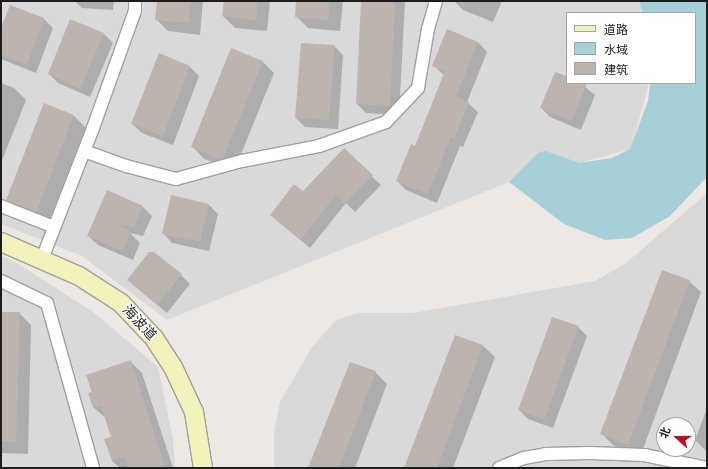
<!DOCTYPE html>
<meta charset="utf-8">
<style>
body{margin:0}
#map{position:relative;width:708px;height:469px;overflow:hidden;background:#ede8e3;font-family:"Fira Sans Condensed","Noto Sans SC",sans-serif}
div>[style]{position:absolute}
.residential>*{inset:0;background:#dad9d9}
.water>*{inset:0;background:#a6d0d7}
.shadow>*{inset:0;background:#0003}
.building>*{inset:0;background:#bdb4b0}
.roads{filter:drop-shadow(1px 0 #a0a0a0) drop-shadow(-1px 0 #a0a0a0) drop-shadow(0 1px #a0a0a0) drop-shadow(0 -1px #a0a0a0)}
.street>*{height:12px;margin:-6px;padding:0 6px;transform-origin:6px;border-radius:6px;background:#fff}
.secondary>*{height:18px;margin:-9px;padding:0 9px;transform-origin:9px;border-radius:9px;background:#f3f2ba}
span{translate:-50% -50%;white-space:nowrap;text-align:center;line-height:1.15;-webkit-text-stroke:3px #fff;paint-order:stroke}
.street-label{font-size:14px;color:#1c1c1c}
.frame{position:absolute;inset:0;border:2px solid #1c1c1c;pointer-events:none}
.legend{position:absolute;left:566px;top:12px;width:130px;height:72px;box-sizing:border-box;background:#fff;border:1px solid #a4a4a4;margin:0;padding:5px 7px;list-style:none;font-size:12px;color:#1c1c1c}
.legend li{display:flex;align-items:center;gap:8px;height:20px}
.legend b{width:20px;border:1px solid #a4a4a4}
.north{position:absolute;left:656px;top:417px;width:40px;height:40px;box-sizing:border-box;background:#fff;border:1px solid #a4a4a4;border-radius:50%;rotate:291deg;font-size:11px;font-weight:700;line-height:16px;text-align:center;color:#1c1c1c}
.north::after{content:'';display:block;margin:auto;width:14px;height:18px;background:#b8101e;clip-path:polygon(50% 0,100% 100%,50% 72%,0 100%)}
</style>
<div id="map">
<div class="residential">
<div style="clip-path:polygon(1px 1px,672px 1px,668px 13px,567px 13px,567px 83px,649px 83px,631px 149px,509px 182px,167px 320px,82px 256px,1px 224px)"></div>
<div style="clip-path:polygon(evenodd,707px 193px,707px 468px,274px 468px,274px 432px,280px 402px,312px 347px,336px 320px,358px 313px,413px 313px,595px 281px,626px 263px,707px 193px,664px 425px,688px 425px,688px 449px,664px 449px,664px 425px)"></div>
<div style="clip-path:polygon(1px 256px,15px 262px,92px 311px,158px 367px,173px 439px,175px 468px,1px 468px)"></div>
</div>
<div class="water">
<div style="clip-path:polygon(639px 1px,707px 1px,707px 177px,670px 216px,632px 238px,605px 240px,564px 224px,509px 182px,538px 153px,546px 151px,579px 163px,612px 158px,630px 149px,648px 101px,650px 83px,695px 83px,695px 13px,643px 13px)"></div>
</div>
<div class="shadow">
<div style="clip-path:polygon(75px 1px,114px 1px,113px 10px,82px 8px)"></div>
<div style="clip-path:polygon(158px 1px,203px 1px,200px 35px,168px 31px,156px 19px)"></div>
<div style="clip-path:polygon(225px 1px,270px 1px,267px 31px,235px 28px,223px 16px)"></div>
<div style="clip-path:polygon(297px 1px,343px 1px,340px 31px,308px 28px,296px 16px)"></div>
<div style="clip-path:polygon(363px 1px,405px 1px,399px 115px,366px 113px,357px 104px)"></div>
<div style="clip-path:polygon(454px 1px,502px 1px,493px 22px,463px 10px)"></div>
<div style="clip-path:polygon(10px 7px,44px 19px,53px 28px,36px 73px,1px 59px,1px 31px)"></div>
<div style="clip-path:polygon(104px 34px,113px 43px,90px 97px,58px 83px,49px 74px)"></div>
<div style="clip-path:polygon(478px 42px,487px 52px,467px 102px,478px 112px,463px 147px,460px 146px,437px 203px,406px 190px,397px 181px,415px 147px,444px 75px,433px 65px)"></div>
<div style="clip-path:polygon(334px 46px,343px 55px,338px 129px,305px 127px,296px 118px)"></div>
<div style="clip-path:polygon(159px 55px,190px 67px,199px 76px,173px 145px,142px 133px,132px 124px)"></div>
<div style="clip-path:polygon(262px 61px,274px 73px,235px 169px,204px 159px,193px 147px)"></div>
<div style="clip-path:polygon(567px 78px,567px 83px,580px 83px,595px 95px,581px 130px,550px 117px,541px 108px)"></div>
<div style="clip-path:polygon(1px 83px,14px 88px,26px 100px,1px 163px)"></div>
<div style="clip-path:polygon(44px 104px,74px 116px,86px 128px,48px 223px,19px 211px,7px 200px)"></div>
<div style="clip-path:polygon(344px 150px,381px 185px,355px 212px,346px 203px,310px 248px,271px 215px,303px 193px)"></div>
<div style="clip-path:polygon(209px 205px,218px 214px,209px 251px,172px 243px,163px 233px)"></div>
<div style="clip-path:polygon(142px 206px,152px 216px,143px 236px,130px 233px,140px 243px,133px 260px,98px 245px,88px 236px)"></div>
<div style="clip-path:polygon(181px 275px,190px 284px,167px 313px,128px 280px)"></div>
<div style="clip-path:polygon(689px 281px,701px 292px,640px 457px,614px 446px,602px 434px)"></div>
<div style="clip-path:polygon(1px 313px,19px 313px,31px 325px,28px 454px,1px 453px)"></div>
<div style="clip-path:polygon(578px 327px,587px 336px,553px 428px,528px 419px,519px 410px)"></div>
<div style="clip-path:polygon(456px 336px,483px 346px,495px 357px,453px 468px,405px 468px)"></div>
<div style="clip-path:polygon(131px 362px,142px 373px,173px 468px,120px 468px,112px 461px,113px 438px,107px 419px,94px 408px,89px 394px)"></div>
<div style="clip-path:polygon(375px 372px,387px 384px,355px 468px,309px 468px)"></div>
<div style="clip-path:polygon(707px 408px,707px 452px,695px 440px)"></div>
</div>
<div class="building">
<div style="clip-path:polygon(157px 1px,191px 1px,188px 23px,155px 20px)"></div>
<div style="clip-path:polygon(224px 1px,258px 1px,256px 20px,222px 16px)"></div>
<div style="clip-path:polygon(296px 1px,330px 1px,328px 20px,295px 17px)"></div>
<div style="clip-path:polygon(361px 1px,395px 3px,390px 106px,356px 104px)"></div>
<div style="clip-path:polygon(10px 5px,44px 18px,27px 65px,1px 55px,1px 28px)"></div>
<div style="clip-path:polygon(70px 19px,104px 33px,80px 89px,48px 74px)"></div>
<div style="clip-path:polygon(447px 29px,478px 42px,456px 96px,469px 102px,454px 138px,451px 137px,428px 194px,396px 181px,411px 144px,415px 146px,445px 71px,432px 66px)"></div>
<div style="clip-path:polygon(301px 43px,335px 45px,329px 120px,295px 118px)"></div>
<div style="clip-path:polygon(231px 48px,263px 61px,223px 158px,220px 159px,191px 147px)"></div>
<div style="clip-path:polygon(159px 53px,190px 66px,163px 136px,131px 124px)"></div>
<div style="clip-path:polygon(555px 72px,567px 76px,567px 83px,587px 83px,572px 121px,540px 108px)"></div>
<div style="clip-path:polygon(44px 103px,74px 115px,36px 212px,6px 200px)"></div>
<div style="clip-path:polygon(344px 148px,373px 175px,345px 204px,336px 195px,300px 240px,270px 215px,294px 184px,303px 191px)"></div>
<div style="clip-path:polygon(107px 190px,143px 206px,134px 227px,120px 225px,131px 233px,123px 251px,87px 236px)"></div>
<div style="clip-path:polygon(171px 195px,209px 204px,200px 242px,162px 234px)"></div>
<div style="clip-path:polygon(149px 252px,154px 252px,182px 274px,157px 305px,127px 280px)"></div>
<div style="clip-path:polygon(662px 270px,690px 280px,628px 445px,600px 434px)"></div>
<div style="clip-path:polygon(1px 312px,20px 312px,16px 442px,1px 442px)"></div>
<div style="clip-path:polygon(552px 317px,579px 326px,544px 420px,518px 410px)"></div>
<div style="clip-path:polygon(455px 335px,483px 345px,437px 468px,404px 468px)"></div>
<div style="clip-path:polygon(131px 360px,165px 468px,128px 468px,125px 457px,112px 461px,104px 439px,111px 437px,101px 406px,93px 408px,88px 393px,92px 392px,86px 375px)"></div>
<div style="clip-path:polygon(350px 362px,376px 371px,339px 468px,308px 468px)"></div>
</div>
<div class="roads">
<div class="street">
<div style="left:84px;top:151px;width:45px;rotate:19.7deg"></div>
<div style="left:126px;top:166px;width:52px;rotate:14.6deg"></div>
<div style="left:176px;top:179px;width:68px;rotate:-15.3deg"></div>
<div style="left:242px;top:161px;width:78px;rotate:-11deg"></div>
<div style="left:319px;top:146px;width:71px;rotate:-19.7deg"></div>
<div style="left:386px;top:122px;width:47px;rotate:-46.7deg"></div>
<div style="left:418px;top:88px;width:60px;rotate:-80.4deg"></div>
<div style="left:428px;top:29px;width:29px;rotate:-74deg"></div>
<div style="left:1px;top:206px;width:57px;rotate:21.6deg"></div>
<div style="left:42px;top:259px;width:141px;rotate:-68.7deg"></div>
<div style="left:93px;top:128px;width:124px;rotate:-70.3deg"></div>
<div style="left:135px;top:11px;width:10px;rotate:-90deg"></div>
<div style="left:1px;top:281px;width:51px;rotate:25.6deg"></div>
<div style="left:47px;top:303px;width:171px;rotate:74.4deg"></div>
<div style="left:499px;top:468px;width:27px;rotate:-22deg"></div>
<div style="left:524px;top:458px;width:22px;rotate:-10deg"></div>
<div style="left:546px;top:454px;width:44px;rotate:-1.3deg"></div>
<div style="left:590px;top:453px;width:54px;rotate:2.1deg"></div>
<div style="left:644px;top:455px;width:64px;rotate:11.7deg"></div>
</div>
<div class="secondary">
<div style="left:1px;top:242px;width:85px;rotate:23.6deg"></div>
<div style="left:79px;top:276px;width:50px;rotate:32.7deg"></div>
<div style="left:121px;top:303px;width:48px;rotate:46.7deg"></div>
<div style="left:154px;top:338px;width:35px;rotate:57deg"></div>
<div style="left:173px;top:367px;width:50px;rotate:65deg"></div>
<div style="left:194px;top:412px;width:57px;rotate:80.9deg"></div>
</div>
</div>
<div class="street-label">
<span style="left:139px;top:323px;rotate:47deg">海波道</span>
</div>
<div class="frame"></div>
<ul class="legend">
<li><b style="height:5px;background:#f3f2ba"></b>道路</li>
<li><b style="height:11px;background:#a6d0d7"></b>水域</li>
<li><b style="height:11px;background:#bdb4b0"></b>建筑</li>
</ul>
<div class="north">北</div>
</div>
